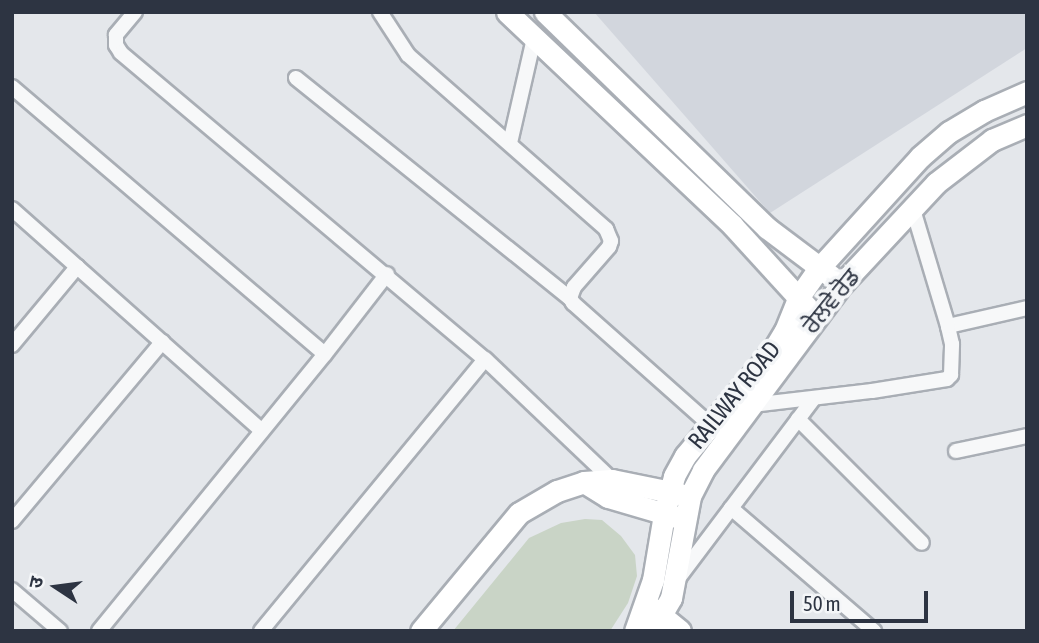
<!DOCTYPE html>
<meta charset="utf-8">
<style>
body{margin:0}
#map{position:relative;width:1039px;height:643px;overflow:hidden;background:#e4e7eb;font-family:"Asap Condensed","Noto Sans Devanagari","Noto Sans Gurmukhi",sans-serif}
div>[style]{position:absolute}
.built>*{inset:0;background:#d2d6dd}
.green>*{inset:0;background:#c9d4c6}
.roads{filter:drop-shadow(2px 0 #a9aeb5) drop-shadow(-2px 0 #a9aeb5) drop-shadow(0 2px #a9aeb5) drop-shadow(0 -2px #a9aeb5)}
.street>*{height:14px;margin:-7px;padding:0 7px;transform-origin:7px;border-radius:7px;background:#f7f8f9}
.secondary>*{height:21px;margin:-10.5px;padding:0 10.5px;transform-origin:10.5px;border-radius:10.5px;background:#fff}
span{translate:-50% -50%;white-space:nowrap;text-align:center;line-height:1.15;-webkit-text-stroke:7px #f4f6f8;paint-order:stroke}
.street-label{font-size:24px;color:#2d3442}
.frame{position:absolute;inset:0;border:14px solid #2d3442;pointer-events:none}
.north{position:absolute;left:21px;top:552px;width:70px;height:70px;-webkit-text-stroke:5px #f4f6f8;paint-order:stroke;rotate:283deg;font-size:19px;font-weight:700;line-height:28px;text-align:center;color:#2d3442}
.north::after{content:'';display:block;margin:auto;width:24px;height:32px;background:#2d3442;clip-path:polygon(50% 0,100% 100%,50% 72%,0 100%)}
.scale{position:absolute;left:790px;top:591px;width:138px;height:32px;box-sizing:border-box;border:4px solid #2d3442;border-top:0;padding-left:9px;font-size:21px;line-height:24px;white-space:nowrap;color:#2d3442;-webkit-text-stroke:5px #f4f6f8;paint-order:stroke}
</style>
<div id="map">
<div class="built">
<div style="clip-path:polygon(594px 12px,1027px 12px,1027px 48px,770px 213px)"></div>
</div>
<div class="green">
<div style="clip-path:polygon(585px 519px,602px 520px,621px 536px,635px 555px,637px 576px,628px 603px,610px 631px,453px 631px,529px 538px,561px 523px)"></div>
</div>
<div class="roads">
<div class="street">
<div style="left:135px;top:12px;width:30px;rotate:130deg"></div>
<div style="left:116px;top:35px;width:10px;rotate:90deg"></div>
<div style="left:116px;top:45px;width:9px;rotate:58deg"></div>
<div style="left:121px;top:53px;width:476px;rotate:40.1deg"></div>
<div style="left:485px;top:359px;width:175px;rotate:43.6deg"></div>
<div style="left:380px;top:12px;width:51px;rotate:56.9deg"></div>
<div style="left:408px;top:55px;width:264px;rotate:41.3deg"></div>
<div style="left:606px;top:229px;width:13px;rotate:67deg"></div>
<div style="left:611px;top:241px;width:6px;rotate:108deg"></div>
<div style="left:609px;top:247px;width:53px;rotate:131.2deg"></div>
<div style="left:574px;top:287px;width:12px;rotate:110deg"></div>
<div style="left:570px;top:298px;width:6px;rotate:59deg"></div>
<div style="left:573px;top:303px;width:190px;rotate:41.6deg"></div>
<div style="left:296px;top:78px;width:351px;rotate:38.8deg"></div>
<div style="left:12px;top:87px;width:411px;rotate:40.5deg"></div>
<div style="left:510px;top:143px;width:108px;rotate:-77.1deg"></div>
<div style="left:12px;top:209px;width:334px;rotate:41.6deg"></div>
<div style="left:948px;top:326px;width:81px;rotate:-12.8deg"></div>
<div style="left:12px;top:345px;width:102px;rotate:-50.2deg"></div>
<div style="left:752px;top:405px;width:121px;rotate:-6.7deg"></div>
<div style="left:872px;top:391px;width:76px;rotate:-9.1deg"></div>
<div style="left:947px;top:379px;width:6px;rotate:-45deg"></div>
<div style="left:951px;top:375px;width:31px;rotate:-88deg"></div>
<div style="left:952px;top:344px;width:18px;rotate:-103deg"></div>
<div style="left:948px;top:326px;width:122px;rotate:-106.7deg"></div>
<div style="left:798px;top:419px;width:175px;rotate:45deg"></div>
<div style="left:956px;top:451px;width:73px;rotate:-11.9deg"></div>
<div style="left:731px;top:508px;width:189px;rotate:40.7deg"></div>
<div style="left:12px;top:521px;width:234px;rotate:-50deg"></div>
<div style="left:677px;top:580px;width:228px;rotate:-53deg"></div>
<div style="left:12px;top:590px;width:63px;rotate:40.5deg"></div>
<div style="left:99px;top:631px;width:357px;rotate:-50.8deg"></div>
<div style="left:325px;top:354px;width:101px;rotate:-52.2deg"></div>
<div style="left:261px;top:631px;width:352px;rotate:-50.5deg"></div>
</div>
<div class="secondary">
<div style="left:507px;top:12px;width:311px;rotate:43.4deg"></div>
<div style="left:733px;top:226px;width:110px;rotate:47.6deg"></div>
<div style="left:545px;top:12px;width:310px;rotate:44.2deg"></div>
<div style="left:767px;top:228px;width:80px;rotate:36.9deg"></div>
<div style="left:584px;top:482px;width:28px;rotate:32deg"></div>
<div style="left:608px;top:497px;width:71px;rotate:16.4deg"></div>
<div style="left:652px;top:608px;width:36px;rotate:39deg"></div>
<div style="left:421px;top:631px;width:153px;rotate:-50.3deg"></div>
<div style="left:519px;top:513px;width:44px;rotate:-30.1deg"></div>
<div style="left:557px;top:491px;width:28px;rotate:-18deg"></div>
<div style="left:584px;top:482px;width:28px;rotate:-4deg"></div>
<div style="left:612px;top:480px;width:69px;rotate:11.6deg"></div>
<div style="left:635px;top:631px;width:54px;rotate:-70.6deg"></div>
<div style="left:653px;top:580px;width:67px;rotate:-80.5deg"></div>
<div style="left:664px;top:514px;width:39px;rotate:-75deg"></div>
<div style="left:674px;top:476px;width:23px;rotate:-61deg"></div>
<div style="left:685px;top:456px;width:139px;rotate:-50.2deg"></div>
<div style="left:774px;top:349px;width:21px;rotate:-59deg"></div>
<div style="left:785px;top:331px;width:35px;rotate:-68deg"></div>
<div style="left:798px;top:298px;width:38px;rotate:-55deg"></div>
<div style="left:820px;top:267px;width:149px;rotate:-47.7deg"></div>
<div style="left:920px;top:157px;width:38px;rotate:-41deg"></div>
<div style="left:949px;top:132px;width:41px;rotate:-31deg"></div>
<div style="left:984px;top:111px;width:47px;rotate:-23.8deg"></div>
<div style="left:639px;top:631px;width:25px;rotate:-34deg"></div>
<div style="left:660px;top:617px;width:22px;rotate:-60deg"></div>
<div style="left:671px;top:598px;width:104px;rotate:-79.4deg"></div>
<div style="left:690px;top:496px;width:29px;rotate:-63deg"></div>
<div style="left:703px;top:470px;width:231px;rotate:-53.3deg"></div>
<div style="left:841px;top:285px;width:139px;rotate:-47deg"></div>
<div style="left:936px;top:183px;width:71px;rotate:-37.5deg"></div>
<div style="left:992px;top:140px;width:38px;rotate:-23deg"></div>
</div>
</div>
<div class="street-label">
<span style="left:831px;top:301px;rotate:-51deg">ਰੇਲਵੇ ਰੋਡ</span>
<span style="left:734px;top:395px;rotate:-51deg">RAILWAY ROAD</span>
</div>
<div class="frame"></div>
<div class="north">उ</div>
<div class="scale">50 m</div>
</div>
